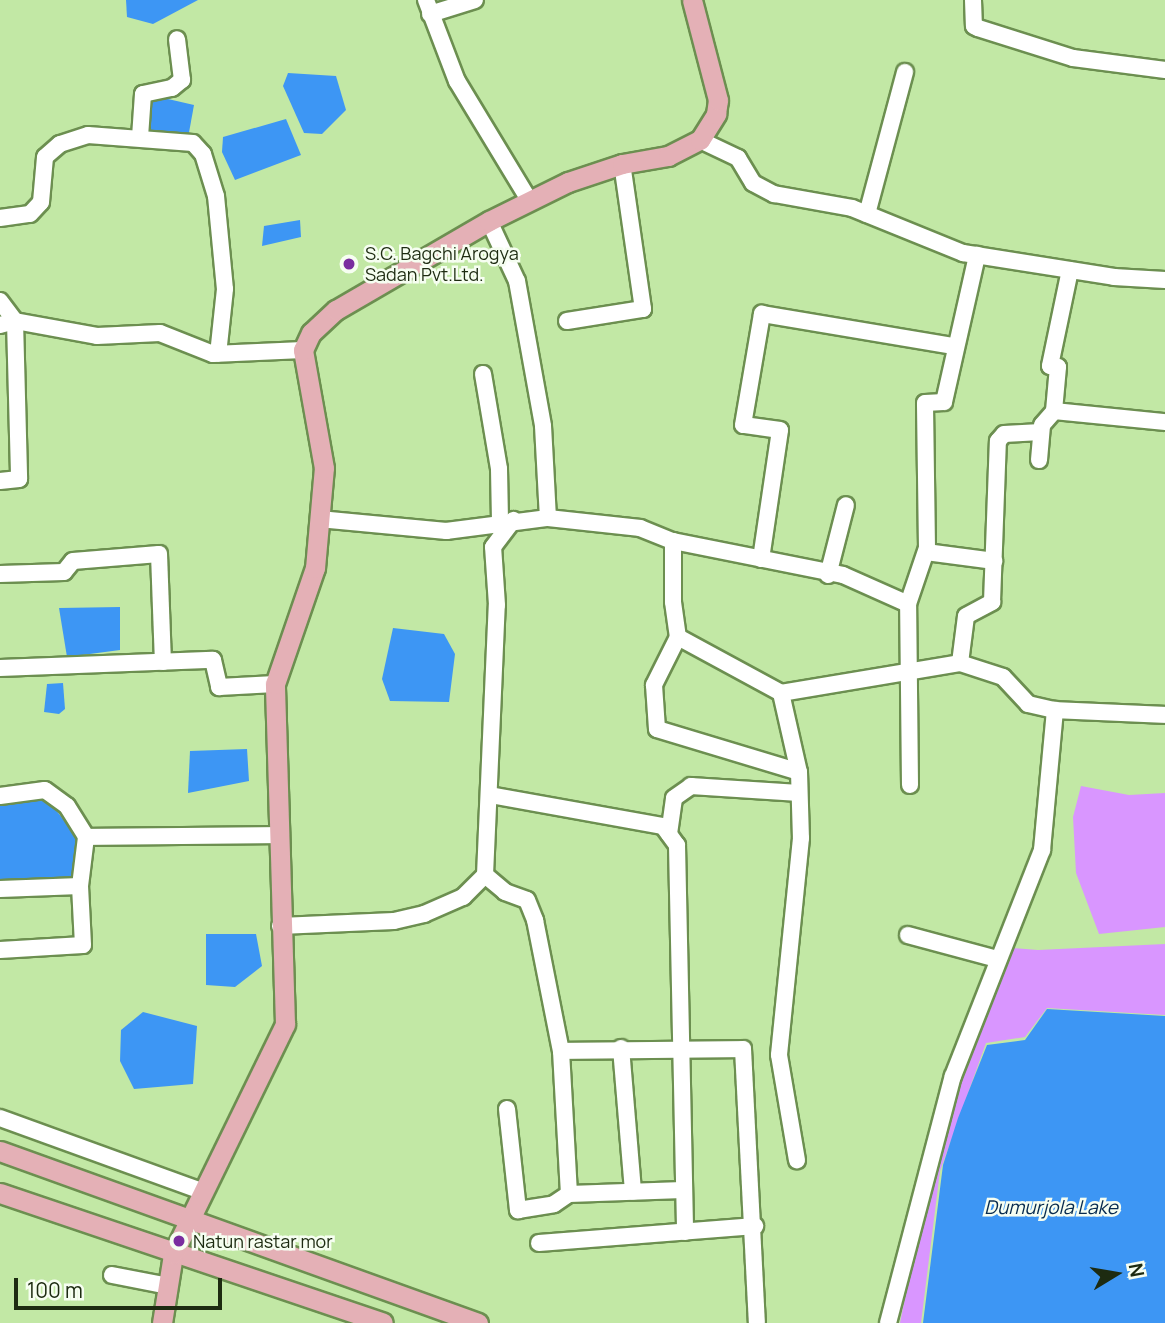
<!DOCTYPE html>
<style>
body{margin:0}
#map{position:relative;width:1165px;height:1323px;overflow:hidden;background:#c2e8a5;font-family:Manrope,sans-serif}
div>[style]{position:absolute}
.green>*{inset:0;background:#d996ff}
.water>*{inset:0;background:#3d96f4}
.roads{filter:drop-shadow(2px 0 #6c8f50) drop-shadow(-2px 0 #6c8f50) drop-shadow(0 2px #6c8f50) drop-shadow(0 -2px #6c8f50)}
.minor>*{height:16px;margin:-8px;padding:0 8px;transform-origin:8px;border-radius:8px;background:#fff}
.major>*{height:19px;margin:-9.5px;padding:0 9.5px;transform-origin:9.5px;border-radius:9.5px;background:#e4b0b6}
.dots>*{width:19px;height:19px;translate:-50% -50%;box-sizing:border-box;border:4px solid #f6fef1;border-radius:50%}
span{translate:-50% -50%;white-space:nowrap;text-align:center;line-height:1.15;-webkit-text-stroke:5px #f6fef1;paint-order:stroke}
.poi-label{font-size:18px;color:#1d2b11}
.left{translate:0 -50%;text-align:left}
.water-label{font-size:19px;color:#062a4e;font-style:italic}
.north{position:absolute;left:1081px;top:1239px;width:70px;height:70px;-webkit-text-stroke:5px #f6fef1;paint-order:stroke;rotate:79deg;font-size:19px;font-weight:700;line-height:28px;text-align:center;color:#1d2b11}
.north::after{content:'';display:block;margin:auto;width:24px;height:32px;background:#1d2b11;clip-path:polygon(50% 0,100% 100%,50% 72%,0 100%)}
.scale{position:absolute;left:14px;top:1278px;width:208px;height:32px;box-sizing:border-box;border:4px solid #1d2b11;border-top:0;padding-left:9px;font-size:21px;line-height:24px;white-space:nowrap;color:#1d2b11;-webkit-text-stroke:5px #f6fef1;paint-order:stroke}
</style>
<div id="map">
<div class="green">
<div style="clip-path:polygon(1081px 786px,1129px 795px,1165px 793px,1165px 927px,1099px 934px,1076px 873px,1073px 817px)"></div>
<div style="clip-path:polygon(1165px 944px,1165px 1015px,1047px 1008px,1025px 1037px,986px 1043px,940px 1171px,921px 1323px,900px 1323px,937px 1137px,1001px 947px,1038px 950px)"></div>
</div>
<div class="water">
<div style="clip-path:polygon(126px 0,198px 0,153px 24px,127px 17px)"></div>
<div style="clip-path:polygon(288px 73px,336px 76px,346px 110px,322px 134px,304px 133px,283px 86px)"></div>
<div style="clip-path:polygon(155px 96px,194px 105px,188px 138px,143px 136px,145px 108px)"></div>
<div style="clip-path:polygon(286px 119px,301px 155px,235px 180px,222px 152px,223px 137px)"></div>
<div style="clip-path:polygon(300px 220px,301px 237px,262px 246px,264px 226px)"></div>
<div style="clip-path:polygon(120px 607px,120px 650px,67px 657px,59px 608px)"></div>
<div style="clip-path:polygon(393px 628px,444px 634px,455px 654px,449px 702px,390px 701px,382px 679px)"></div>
<div style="clip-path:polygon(63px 683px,65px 709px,59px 714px,44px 712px,47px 684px)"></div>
<div style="clip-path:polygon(247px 749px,249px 781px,188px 793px,190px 751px)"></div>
<div style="clip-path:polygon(47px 798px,81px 843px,74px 882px,0 887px,0 803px)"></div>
<div style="clip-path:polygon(206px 934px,256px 934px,262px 966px,235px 987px,206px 985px)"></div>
<div style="clip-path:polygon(1047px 1009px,1165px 1016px,1165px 1323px,923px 1323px,943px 1165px,958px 1118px,987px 1045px,1025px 1040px)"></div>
<div style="clip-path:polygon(143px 1012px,197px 1026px,193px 1084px,134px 1089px,120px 1061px,121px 1030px)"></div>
</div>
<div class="roads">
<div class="minor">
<div style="left:426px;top:0;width:87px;rotate:69.1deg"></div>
<div style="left:457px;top:81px;width:139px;rotate:58.8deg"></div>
<div style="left:973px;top:0;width:26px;rotate:88deg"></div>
<div style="left:974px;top:26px;width:4px;rotate:27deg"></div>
<div style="left:978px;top:28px;width:100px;rotate:17.5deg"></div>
<div style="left:1073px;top:58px;width:93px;rotate:7.4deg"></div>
<div style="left:430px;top:14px;width:47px;rotate:-17.3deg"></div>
<div style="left:140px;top:137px;width:43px;rotate:-86deg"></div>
<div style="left:143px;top:94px;width:30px;rotate:-12deg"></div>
<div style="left:172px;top:88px;width:13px;rotate:-39deg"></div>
<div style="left:182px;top:80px;width:41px;rotate:-97deg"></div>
<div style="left:700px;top:140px;width:42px;rotate:25.3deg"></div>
<div style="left:738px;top:158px;width:29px;rotate:59deg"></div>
<div style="left:753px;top:183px;width:24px;rotate:28deg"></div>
<div style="left:774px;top:194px;width:79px;rotate:10.2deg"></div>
<div style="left:852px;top:208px;width:120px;rotate:22.1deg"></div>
<div style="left:963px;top:253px;width:153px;rotate:9deg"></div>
<div style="left:1114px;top:277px;width:51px;rotate:3.4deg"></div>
<div style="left:867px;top:214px;width:147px;rotate:-75deg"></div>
<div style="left:0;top:218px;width:30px;rotate:-8deg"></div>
<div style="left:30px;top:214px;width:16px;rotate:-47deg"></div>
<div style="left:41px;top:202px;width:45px;rotate:-84.9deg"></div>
<div style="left:45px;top:157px;width:20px;rotate:-41deg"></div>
<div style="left:60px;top:144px;width:29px;rotate:-18deg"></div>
<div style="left:88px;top:135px;width:105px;rotate:4.4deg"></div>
<div style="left:193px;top:143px;width:15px;rotate:48deg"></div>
<div style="left:203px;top:154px;width:44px;rotate:72.8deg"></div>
<div style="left:216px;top:196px;width:93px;rotate:84.5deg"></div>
<div style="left:225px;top:289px;width:65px;rotate:96.1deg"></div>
<div style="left:489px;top:221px;width:66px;rotate:65deg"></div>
<div style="left:517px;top:281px;width:147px;rotate:79.8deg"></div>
<div style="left:543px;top:426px;width:92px;rotate:86.9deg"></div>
<div style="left:1070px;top:270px;width:98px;rotate:101.8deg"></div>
<div style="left:1050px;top:366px;width:8px;rotate:7deg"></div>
<div style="left:1058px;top:367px;width:44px;rotate:95.2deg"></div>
<div style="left:1054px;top:411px;width:112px;rotate:5.7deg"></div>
<div style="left:0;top:301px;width:25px;rotate:53deg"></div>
<div style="left:15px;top:321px;width:83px;rotate:10.4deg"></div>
<div style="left:97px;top:336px;width:63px;rotate:-2.7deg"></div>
<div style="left:160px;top:333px;width:57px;rotate:21.6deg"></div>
<div style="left:213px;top:354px;width:90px;rotate:-2.5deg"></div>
<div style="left:567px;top:321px;width:77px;rotate:-9deg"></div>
<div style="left:643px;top:309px;width:147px;rotate:-98.2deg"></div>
<div style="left:0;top:325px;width:16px;rotate:-15deg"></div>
<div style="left:15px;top:321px;width:158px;rotate:88.5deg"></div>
<div style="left:19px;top:479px;width:19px;rotate:174deg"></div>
<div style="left:483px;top:374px;width:96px;rotate:80.4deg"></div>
<div style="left:499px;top:469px;width:52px;rotate:88.9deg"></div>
<div style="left:1039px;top:460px;width:35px;rotate:-85deg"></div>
<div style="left:1042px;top:425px;width:18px;rotate:-49deg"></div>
<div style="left:319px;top:519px;width:128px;rotate:5.4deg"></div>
<div style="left:446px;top:531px;width:103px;rotate:-7.3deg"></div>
<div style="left:548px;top:518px;width:93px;rotate:6.2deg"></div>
<div style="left:640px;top:528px;width:35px;rotate:22deg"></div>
<div style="left:673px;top:541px;width:173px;rotate:11.3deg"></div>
<div style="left:843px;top:575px;width:71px;rotate:24deg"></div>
<div style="left:673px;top:541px;width:61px;rotate:90deg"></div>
<div style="left:673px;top:602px;width:35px;rotate:82deg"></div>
<div style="left:678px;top:637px;width:117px;rotate:28.5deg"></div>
<div style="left:781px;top:693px;width:181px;rotate:-9.5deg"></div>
<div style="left:960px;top:663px;width:45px;rotate:18deg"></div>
<div style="left:1003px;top:677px;width:37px;rotate:47deg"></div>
<div style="left:1028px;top:704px;width:28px;rotate:13deg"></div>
<div style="left:1055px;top:710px;width:110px;rotate:2.6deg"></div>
<div style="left:926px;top:552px;width:69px;rotate:7.5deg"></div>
<div style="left:761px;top:559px;width:130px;rotate:-81.6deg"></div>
<div style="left:780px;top:430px;width:37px;rotate:-172deg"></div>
<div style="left:743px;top:425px;width:113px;rotate:-80.3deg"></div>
<div style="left:762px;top:314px;width:194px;rotate:9.5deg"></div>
<div style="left:0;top:574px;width:64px;rotate:-1.8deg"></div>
<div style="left:64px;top:572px;width:14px;rotate:-51deg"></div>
<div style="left:73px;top:561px;width:86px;rotate:-4.7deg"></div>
<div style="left:159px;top:554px;width:108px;rotate:87.9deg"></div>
<div style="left:828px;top:575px;width:72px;rotate:-75.6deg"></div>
<div style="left:678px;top:637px;width:54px;rotate:116.6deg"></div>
<div style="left:654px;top:685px;width:44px;rotate:86.1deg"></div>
<div style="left:657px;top:729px;width:148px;rotate:16.8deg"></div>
<div style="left:960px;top:663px;width:47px;rotate:-82.7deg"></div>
<div style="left:966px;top:616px;width:30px;rotate:-28deg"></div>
<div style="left:992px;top:602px;width:161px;rotate:-87.9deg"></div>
<div style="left:998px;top:441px;width:9px;rotate:-49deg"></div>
<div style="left:1004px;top:434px;width:37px;rotate:-3deg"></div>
<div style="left:0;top:668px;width:213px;rotate:-2.2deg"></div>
<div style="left:213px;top:660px;width:28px;rotate:77deg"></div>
<div style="left:219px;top:687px;width:56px;rotate:-3.1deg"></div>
<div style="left:781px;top:693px;width:81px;rotate:77.2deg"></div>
<div style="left:799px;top:772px;width:66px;rotate:88.3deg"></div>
<div style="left:801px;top:838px;width:218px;rotate:95.8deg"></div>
<div style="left:779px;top:1055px;width:107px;rotate:80.3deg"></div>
<div style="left:910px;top:785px;width:181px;rotate:-90.6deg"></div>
<div style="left:908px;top:604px;width:59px;rotate:-71.3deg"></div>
<div style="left:927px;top:548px;width:145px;rotate:-90.8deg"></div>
<div style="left:925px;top:403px;width:19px;rotate:-3deg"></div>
<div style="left:944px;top:402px;width:151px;rotate:-77.3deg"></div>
<div style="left:490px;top:795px;width:176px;rotate:10.2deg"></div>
<div style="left:663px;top:826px;width:24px;rotate:54deg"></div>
<div style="left:677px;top:845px;width:387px;rotate:88.8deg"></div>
<div style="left:0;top:796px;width:45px;rotate:-7.6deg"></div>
<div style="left:45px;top:790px;width:27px;rotate:36deg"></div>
<div style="left:67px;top:806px;width:36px;rotate:58deg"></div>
<div style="left:669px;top:834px;width:36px;rotate:-82deg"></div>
<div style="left:674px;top:798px;width:21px;rotate:-35deg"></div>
<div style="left:691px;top:786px;width:108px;rotate:3.7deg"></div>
<div style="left:485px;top:875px;width:26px;rotate:40deg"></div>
<div style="left:505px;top:892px;width:23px;rotate:20deg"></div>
<div style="left:527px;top:900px;width:22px;rotate:68deg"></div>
<div style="left:535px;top:920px;width:134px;rotate:78.8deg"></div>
<div style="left:561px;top:1051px;width:143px;rotate:86.8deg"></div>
<div style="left:0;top:889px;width:80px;rotate:-2.1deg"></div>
<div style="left:280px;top:926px;width:114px;rotate:-2.5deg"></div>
<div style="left:394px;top:921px;width:31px;rotate:-13deg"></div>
<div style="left:424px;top:914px;width:43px;rotate:-23.6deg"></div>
<div style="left:463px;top:897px;width:31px;rotate:-45deg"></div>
<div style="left:485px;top:875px;width:270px;rotate:-87.5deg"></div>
<div style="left:497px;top:605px;width:58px;rotate:-93.9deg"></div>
<div style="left:493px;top:547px;width:34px;rotate:-53deg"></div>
<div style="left:908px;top:935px;width:92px;rotate:15.1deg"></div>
<div style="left:0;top:950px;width:83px;rotate:-3.4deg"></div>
<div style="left:83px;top:945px;width:59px;rotate:-92.9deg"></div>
<div style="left:80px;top:886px;width:49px;rotate:-83deg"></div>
<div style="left:86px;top:837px;width:192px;rotate:-0.6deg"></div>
<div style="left:621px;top:1048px;width:144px;rotate:85.2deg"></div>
<div style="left:561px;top:1051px;width:182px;rotate:-0.6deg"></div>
<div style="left:743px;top:1049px;width:274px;rotate:87.1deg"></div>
<div style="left:507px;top:1109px;width:102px;rotate:83.8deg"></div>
<div style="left:518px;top:1210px;width:36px;rotate:-9deg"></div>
<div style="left:554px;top:1204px;width:18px;rotate:-34deg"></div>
<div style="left:569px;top:1194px;width:114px;rotate:-2deg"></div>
<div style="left:0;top:1118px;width:215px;rotate:19.9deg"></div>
<div style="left:539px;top:1243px;width:217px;rotate:-4.5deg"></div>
<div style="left:112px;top:1275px;width:57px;rotate:11.1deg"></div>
<div style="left:888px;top:1323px;width:255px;rotate:-75.3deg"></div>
<div style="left:953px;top:1076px;width:243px;rotate:-68.5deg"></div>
<div style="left:1042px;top:850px;width:141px;rotate:-84.7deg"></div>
</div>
<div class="major">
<div style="left:0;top:1151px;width:508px;rotate:19.79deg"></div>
<div style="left:0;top:1193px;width:404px;rotate:18.7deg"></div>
<div style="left:162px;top:1323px;width:70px;rotate:-80.9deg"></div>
<div style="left:173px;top:1254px;width:256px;rotate:-64deg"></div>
<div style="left:285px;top:1024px;width:340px;rotate:-91.7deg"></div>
<div style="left:275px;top:684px;width:123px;rotate:-71deg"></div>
<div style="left:315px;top:568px;width:100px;rotate:-84.9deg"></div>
<div style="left:324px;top:468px;width:120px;rotate:-100.1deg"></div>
<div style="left:303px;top:350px;width:19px;rotate:-65deg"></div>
<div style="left:311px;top:333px;width:34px;rotate:-43deg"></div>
<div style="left:336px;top:310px;width:177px;rotate:-30.2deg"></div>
<div style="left:489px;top:221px;width:88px;rotate:-26.3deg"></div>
<div style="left:568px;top:182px;width:57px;rotate:-18.4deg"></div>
<div style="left:622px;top:164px;width:47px;rotate:-9.9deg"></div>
<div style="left:668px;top:156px;width:36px;rotate:-27deg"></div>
<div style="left:700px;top:140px;width:31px;rotate:-58deg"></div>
<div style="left:716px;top:114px;width:14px;rotate:-82deg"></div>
<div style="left:718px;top:100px;width:103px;rotate:-104.6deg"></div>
</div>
</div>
<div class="dots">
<div style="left:349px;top:264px;background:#7a2d9f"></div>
<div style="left:179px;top:1241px;background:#7a2d9f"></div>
</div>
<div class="poi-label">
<span class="left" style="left:365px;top:264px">S.C. Bagchi Arogya<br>Sadan Pvt.Ltd.</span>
<span class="left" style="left:193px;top:1241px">Natun rastar mor</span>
</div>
<div class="water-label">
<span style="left:1051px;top:1208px">Dumurjola Lake</span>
</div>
<div class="north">N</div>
<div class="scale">100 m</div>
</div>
